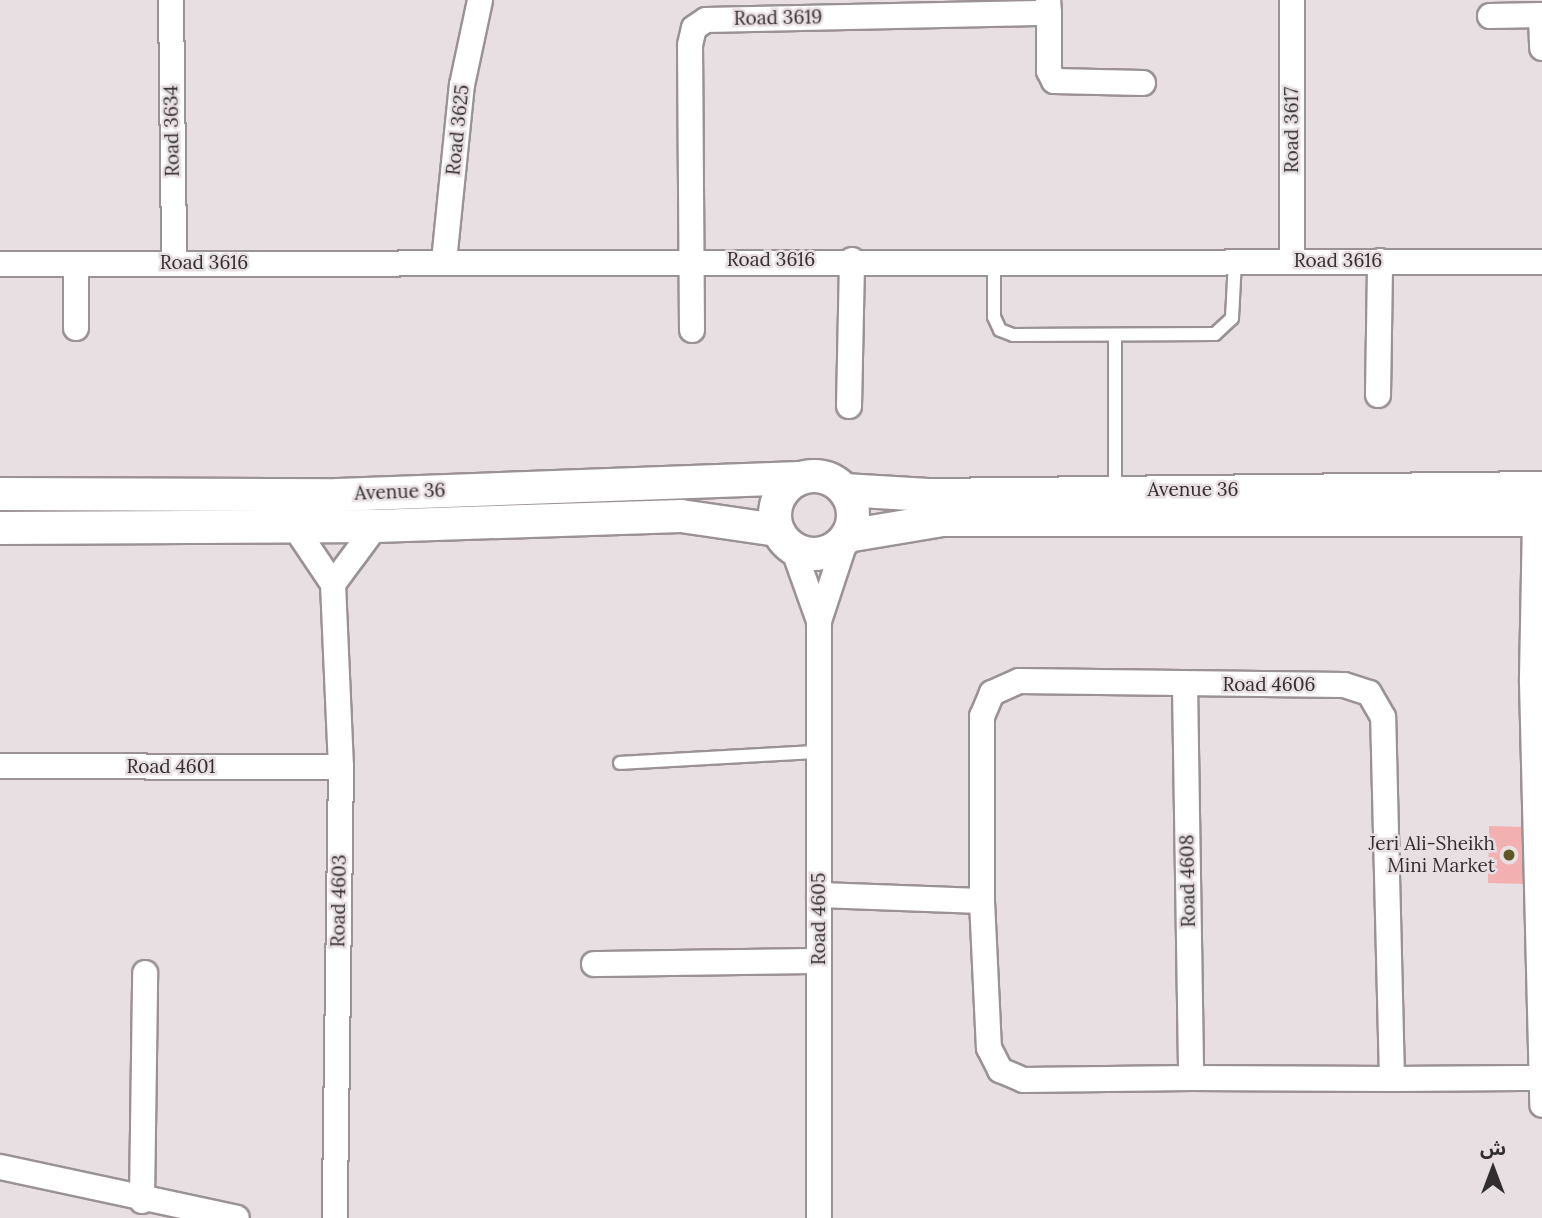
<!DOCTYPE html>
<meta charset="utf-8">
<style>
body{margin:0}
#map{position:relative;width:1542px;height:1218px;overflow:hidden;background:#e8dfe2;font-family:Lora,"Noto Sans Arabic",serif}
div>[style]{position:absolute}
.building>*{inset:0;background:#f2b0b1}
.roads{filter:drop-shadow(2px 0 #9a9294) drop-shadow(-2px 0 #9a9294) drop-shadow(0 2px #9a9294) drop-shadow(0 -2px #9a9294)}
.service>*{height:12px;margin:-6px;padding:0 6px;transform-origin:6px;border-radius:6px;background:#fff}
.minor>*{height:24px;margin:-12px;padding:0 12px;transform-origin:12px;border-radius:12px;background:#fff}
.tertiary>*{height:32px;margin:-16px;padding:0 16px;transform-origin:16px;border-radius:16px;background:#fff}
.tertiary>.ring{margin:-16px;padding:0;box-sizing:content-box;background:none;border:32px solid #fff;border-radius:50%}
.dots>*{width:19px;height:19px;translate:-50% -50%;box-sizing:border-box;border:4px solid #e8dfe2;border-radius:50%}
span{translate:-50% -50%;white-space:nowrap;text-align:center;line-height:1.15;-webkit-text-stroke:5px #e8dfe2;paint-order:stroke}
.street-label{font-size:19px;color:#322e2f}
.poi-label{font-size:19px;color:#322e2f}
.right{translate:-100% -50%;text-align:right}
.north{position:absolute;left:1458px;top:1134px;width:70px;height:70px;-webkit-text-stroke:5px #e8dfe2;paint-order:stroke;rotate:0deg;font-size:19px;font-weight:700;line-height:28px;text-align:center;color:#322e2f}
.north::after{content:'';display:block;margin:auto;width:24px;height:32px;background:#322e2f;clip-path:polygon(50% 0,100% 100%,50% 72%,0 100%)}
</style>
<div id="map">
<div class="building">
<div style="clip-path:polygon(1489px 826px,1530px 827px,1529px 884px,1488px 883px)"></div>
</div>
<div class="roads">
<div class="service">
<div style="left:994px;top:261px;width:56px;rotate:90deg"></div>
<div style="left:994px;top:317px;width:14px;rotate:65deg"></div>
<div style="left:1000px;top:330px;width:14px;rotate:21deg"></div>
<div style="left:1013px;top:335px;width:202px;rotate:-0.3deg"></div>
<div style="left:1215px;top:334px;width:23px;rotate:-43deg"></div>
<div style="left:1232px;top:318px;width:58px;rotate:-87deg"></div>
<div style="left:1115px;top:491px;width:156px;rotate:-90deg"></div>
<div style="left:620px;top:763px;width:198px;rotate:-3.2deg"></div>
</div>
<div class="minor">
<div style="left:171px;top:0;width:263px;rotate:89.3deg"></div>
<div style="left:1292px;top:0;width:260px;rotate:90deg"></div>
<div style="left:1049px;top:13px;width:58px;rotate:90deg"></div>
<div style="left:1049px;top:71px;width:11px;rotate:63deg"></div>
<div style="left:1054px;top:81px;width:89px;rotate:1.3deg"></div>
<div style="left:1541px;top:15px;width:33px;rotate:88deg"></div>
<div style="left:1490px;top:16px;width:52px;rotate:-1.1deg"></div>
<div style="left:444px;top:261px;width:177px;rotate:-84.2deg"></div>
<div style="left:462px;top:85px;width:87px;rotate:-78deg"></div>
<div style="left:0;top:264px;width:1542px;rotate:-0.07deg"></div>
<div style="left:76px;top:264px;width:64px;rotate:90deg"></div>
<div style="left:692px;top:330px;width:285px;rotate:-90.4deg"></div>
<div style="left:690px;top:45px;width:17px;rotate:-77deg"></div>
<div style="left:694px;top:28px;width:14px;rotate:-34deg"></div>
<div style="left:706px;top:20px;width:343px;rotate:-1.2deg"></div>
<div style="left:1049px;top:13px;width:13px;rotate:-94deg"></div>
<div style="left:1378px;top:395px;width:134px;rotate:-89.1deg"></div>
<div style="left:849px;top:406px;width:146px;rotate:-88.8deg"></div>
<div style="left:1535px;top:520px;width:162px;rotate:91.1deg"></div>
<div style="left:1532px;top:682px;width:423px;rotate:88.6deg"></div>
<div style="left:294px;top:526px;width:70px;rotate:56.1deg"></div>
<div style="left:333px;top:584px;width:183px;rotate:87.5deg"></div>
<div style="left:341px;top:767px;width:451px;rotate:90.8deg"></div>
<div style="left:793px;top:548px;width:77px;rotate:70.4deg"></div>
<div style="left:819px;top:621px;width:597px;rotate:90deg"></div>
<div style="left:333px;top:584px;width:72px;rotate:-53.4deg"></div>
<div style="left:819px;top:621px;width:89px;rotate:-71.8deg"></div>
<div style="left:1185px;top:685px;width:393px;rotate:89.1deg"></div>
<div style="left:0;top:766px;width:341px;rotate:0.2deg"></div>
<div style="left:819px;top:895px;width:163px;rotate:2.1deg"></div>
<div style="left:594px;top:964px;width:225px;rotate:-0.8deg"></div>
<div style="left:1392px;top:1079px;width:362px;rotate:-91.4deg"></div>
<div style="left:1383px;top:717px;width:28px;rotate:-120deg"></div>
<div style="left:1369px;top:693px;width:26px;rotate:-162deg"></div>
<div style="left:1344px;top:685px;width:325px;rotate:-179.3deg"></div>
<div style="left:1019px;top:681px;width:30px;rotate:156deg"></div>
<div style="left:992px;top:693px;width:25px;rotate:113deg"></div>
<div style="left:982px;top:716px;width:185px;rotate:90deg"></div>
<div style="left:982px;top:901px;width:147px;rotate:87.3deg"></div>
<div style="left:989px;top:1048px;width:25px;rotate:63deg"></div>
<div style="left:1000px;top:1070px;width:25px;rotate:23deg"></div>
<div style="left:1023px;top:1080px;width:168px;rotate:-0.7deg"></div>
<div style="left:1191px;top:1078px;width:201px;rotate:0.3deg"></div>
<div style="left:1392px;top:1079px;width:150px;rotate:-0.4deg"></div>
<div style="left:0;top:1167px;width:242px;rotate:12.1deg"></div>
<div style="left:142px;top:1201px;width:228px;rotate:-89.2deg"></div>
</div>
<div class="tertiary">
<div class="ring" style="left:775px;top:476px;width:46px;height:46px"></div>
<div style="left:844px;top:490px;width:84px;rotate:3.4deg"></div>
<div style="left:928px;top:495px;width:614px;rotate:-0.65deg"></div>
<div style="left:0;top:494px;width:338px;rotate:0.2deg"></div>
<div style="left:338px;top:495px;width:462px;rotate:-2.1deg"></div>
<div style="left:0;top:528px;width:376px;rotate:-0.3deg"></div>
<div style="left:376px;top:526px;width:305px;rotate:-1.9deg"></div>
<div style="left:681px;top:516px;width:97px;rotate:8.3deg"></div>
<div style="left:847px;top:536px;width:97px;rotate:-9.5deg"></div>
<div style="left:943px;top:520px;width:599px"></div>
</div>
</div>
<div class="dots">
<div style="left:1509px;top:855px;background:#5e5723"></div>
</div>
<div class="street-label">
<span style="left:778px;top:18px;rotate:-1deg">Road 3619</span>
<span style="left:458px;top:130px;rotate:-84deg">Road 3625</span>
<span style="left:1292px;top:130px;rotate:-90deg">Road 3617</span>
<span style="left:172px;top:131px;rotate:-91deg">Road 3634</span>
<span style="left:771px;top:260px">Road 3616</span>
<span style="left:1338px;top:261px">Road 3616</span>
<span style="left:204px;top:263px">Road 3616</span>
<span style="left:1193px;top:490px">Avenue 36</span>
<span style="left:400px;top:492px;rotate:-2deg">Avenue 36</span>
<span style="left:1269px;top:685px">Road 4606</span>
<span style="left:171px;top:767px">Road 4601</span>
<span style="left:1188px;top:881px;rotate:-91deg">Road 4608</span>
<span style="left:339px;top:901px;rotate:-89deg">Road 4603</span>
<span style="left:819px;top:919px;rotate:-90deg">Road 4605</span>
</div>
<div class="poi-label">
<span class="right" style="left:1495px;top:855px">Jeri Ali-Sheikh<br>Mini Market</span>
</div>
<div class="north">ش</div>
</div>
